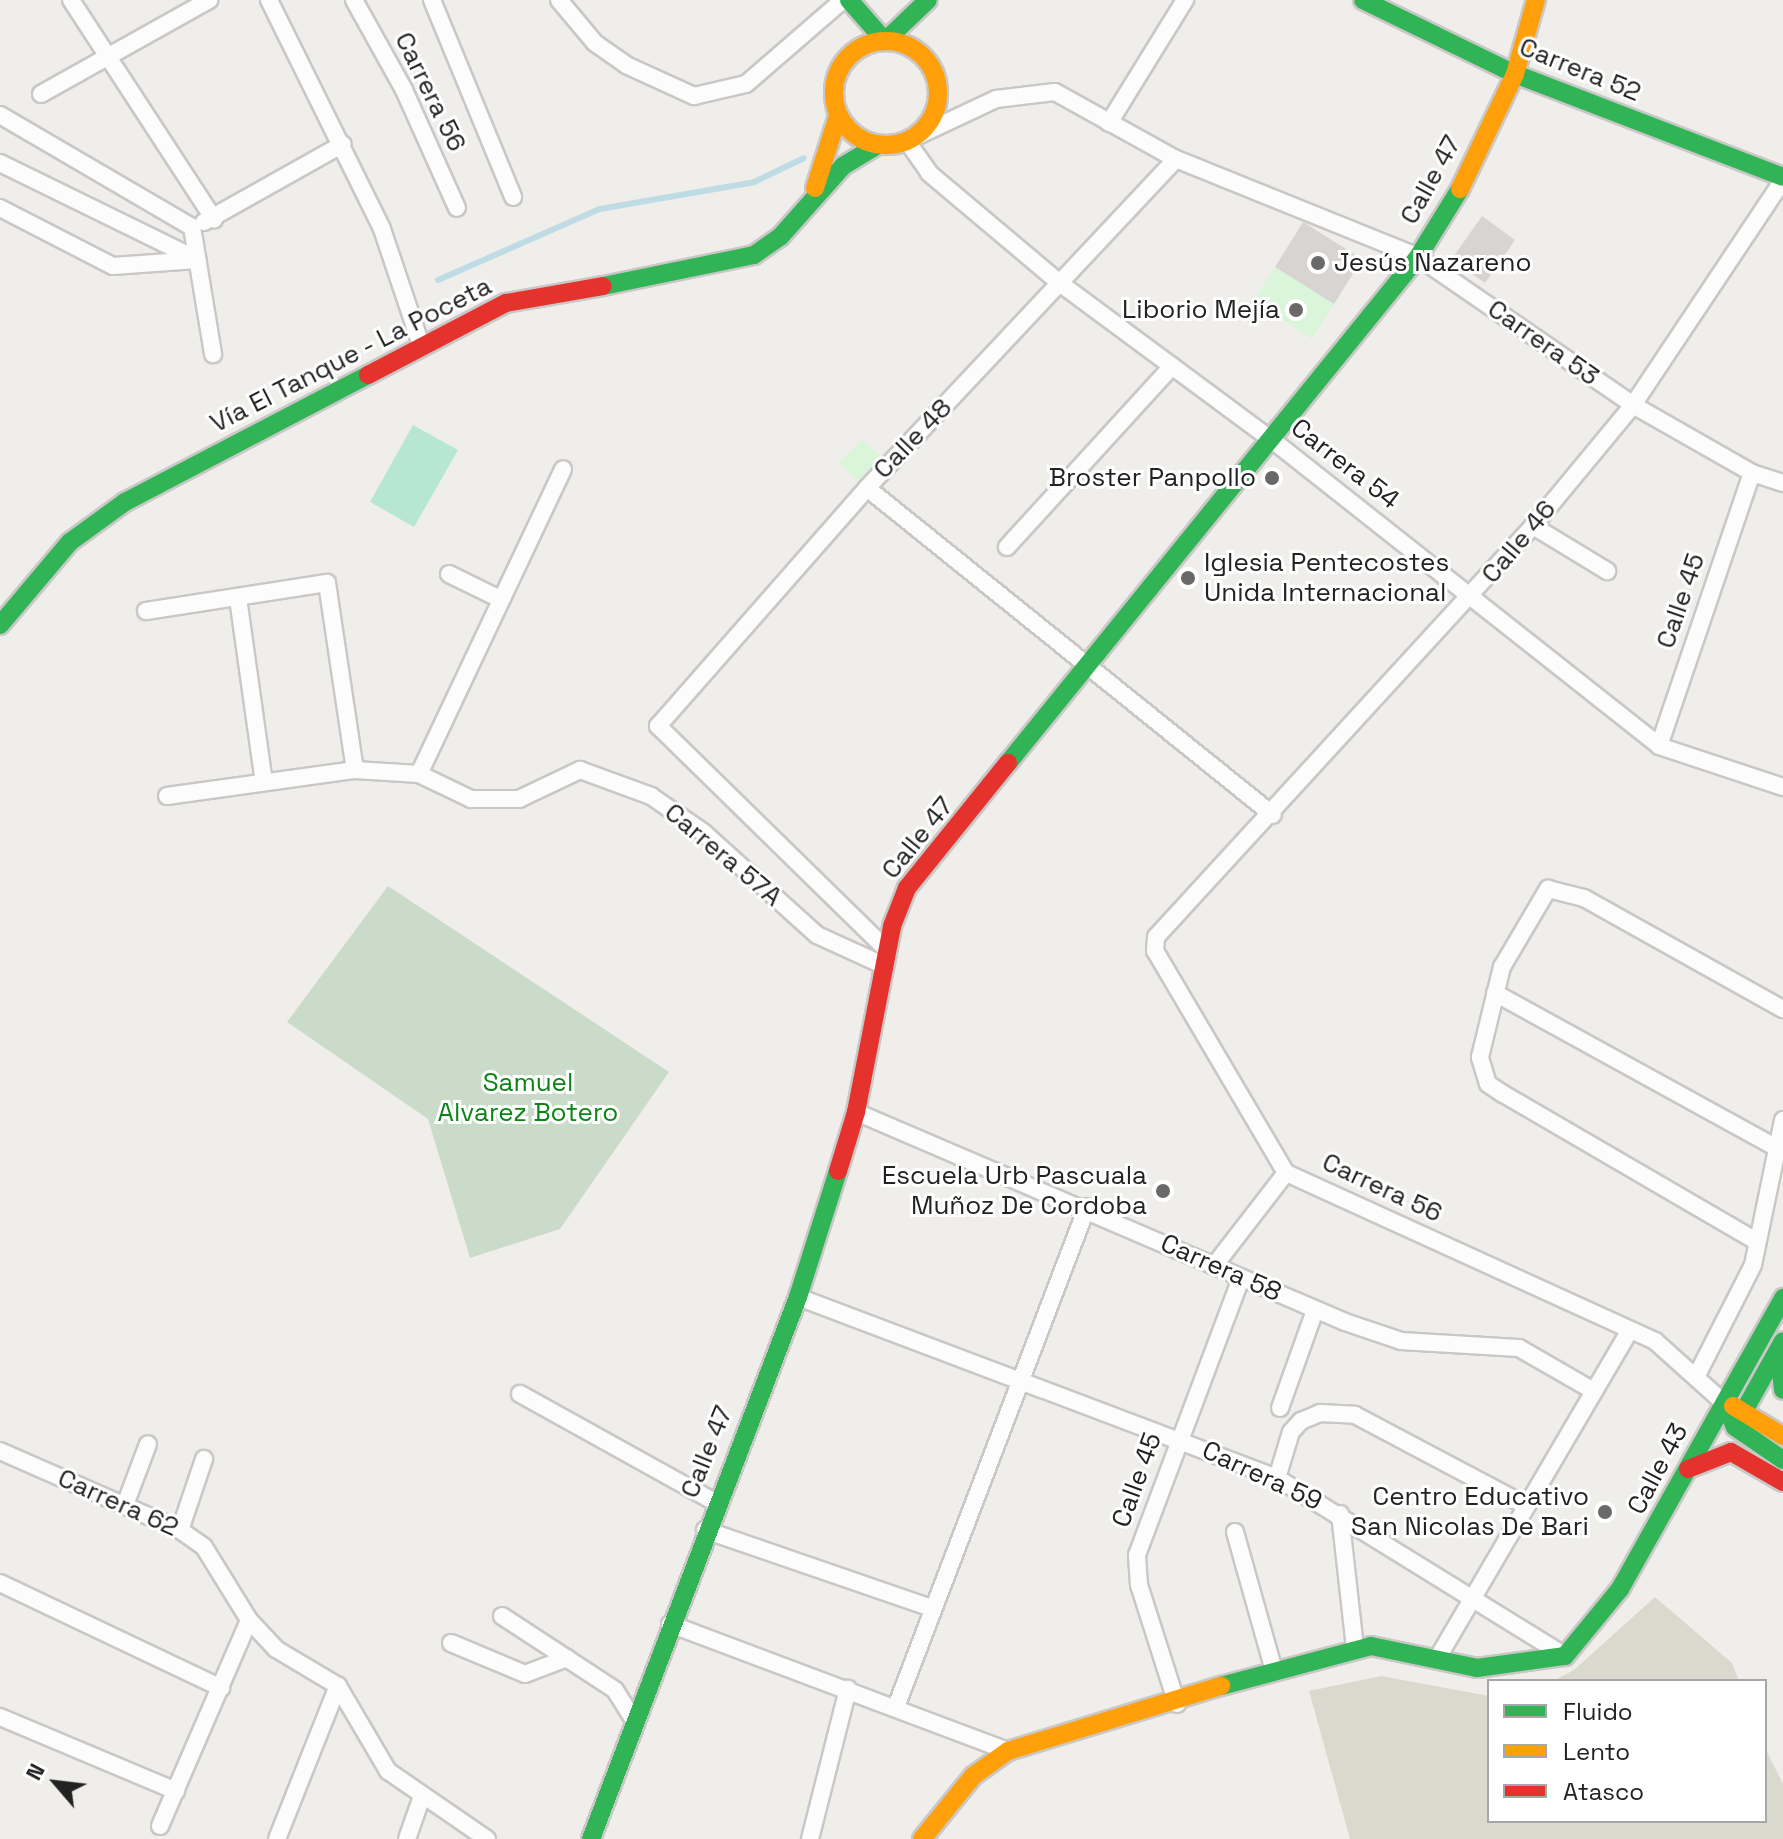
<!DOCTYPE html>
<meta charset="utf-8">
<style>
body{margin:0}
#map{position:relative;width:1783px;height:1839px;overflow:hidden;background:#f0eeeb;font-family:"Space Grotesk",sans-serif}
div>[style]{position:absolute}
.construction>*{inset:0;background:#d9d9cd}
.cemetery>*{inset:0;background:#cadbca}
.park>*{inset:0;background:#daf5da}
.pitch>*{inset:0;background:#b7e6d2}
.stream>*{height:6px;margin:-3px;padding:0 3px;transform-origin:3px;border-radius:3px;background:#bfdbe3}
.building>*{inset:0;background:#d7d4d2}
.roads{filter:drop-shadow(2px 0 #c9c8c7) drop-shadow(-2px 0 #c9c8c7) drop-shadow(0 2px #c9c8c7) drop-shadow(0 -2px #c9c8c7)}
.street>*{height:16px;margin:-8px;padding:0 8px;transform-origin:8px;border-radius:8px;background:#fdfcfc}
.fast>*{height:18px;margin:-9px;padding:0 9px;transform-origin:9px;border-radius:9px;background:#30b455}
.slow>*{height:18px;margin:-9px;padding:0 9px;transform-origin:9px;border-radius:9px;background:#ff9f0a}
.slow>.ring{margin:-9px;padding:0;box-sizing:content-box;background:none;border:18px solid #ff9f0a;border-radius:50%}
.jam>*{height:18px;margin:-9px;padding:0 9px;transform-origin:9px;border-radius:9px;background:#e5322d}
.dots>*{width:22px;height:22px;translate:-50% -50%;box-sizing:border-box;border:4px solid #fff;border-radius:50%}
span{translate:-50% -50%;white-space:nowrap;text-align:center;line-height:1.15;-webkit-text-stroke:6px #fff;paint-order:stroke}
.street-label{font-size:26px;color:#222}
.poi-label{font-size:26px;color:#222}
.left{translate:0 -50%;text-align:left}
.right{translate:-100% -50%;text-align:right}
.park-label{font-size:26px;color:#0c8416}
.legend{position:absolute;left:1487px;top:1679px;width:280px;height:144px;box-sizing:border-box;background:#fff;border:2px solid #a7a7a7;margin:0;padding:10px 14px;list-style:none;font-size:24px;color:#222}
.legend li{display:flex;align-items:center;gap:16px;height:40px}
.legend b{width:40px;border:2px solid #a7a7a7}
.north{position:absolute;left:16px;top:1743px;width:80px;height:80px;-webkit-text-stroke:6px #fff;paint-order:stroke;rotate:298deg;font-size:22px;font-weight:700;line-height:32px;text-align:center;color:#222}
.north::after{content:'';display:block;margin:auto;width:28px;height:36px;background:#222;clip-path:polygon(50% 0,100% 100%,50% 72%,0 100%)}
</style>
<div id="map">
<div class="construction">
<div style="clip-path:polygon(1655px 1597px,1732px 1663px,1739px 1681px,1553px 1681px,1574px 1670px)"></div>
<div style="clip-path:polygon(1381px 1676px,1489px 1696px,1489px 1821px,1765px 1821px,1765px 1748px,1783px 1784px,1783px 1839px,1350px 1839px,1309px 1691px)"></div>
</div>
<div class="cemetery">
<div style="clip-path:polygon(388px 886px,669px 1072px,560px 1229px,470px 1258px,428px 1119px,287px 1022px)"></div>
</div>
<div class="park">
<div style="clip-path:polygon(1275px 267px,1334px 304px,1312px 339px,1253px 301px)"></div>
<div style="clip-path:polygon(862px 440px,884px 459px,860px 482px,838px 463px)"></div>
</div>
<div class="pitch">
<div style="clip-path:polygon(413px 425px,458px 450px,414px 527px,370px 502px)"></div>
</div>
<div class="stream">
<div style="left:438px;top:280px;width:177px;rotate:-23.7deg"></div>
<div style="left:600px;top:209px;width:156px;rotate:-9.9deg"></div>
<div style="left:754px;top:182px;width:55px;rotate:-25.6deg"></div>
</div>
<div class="building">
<div style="clip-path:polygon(1482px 216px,1515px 240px,1485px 283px,1451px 260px)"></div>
<div style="clip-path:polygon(1303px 222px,1362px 259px,1334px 304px,1275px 267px)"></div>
</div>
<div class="roads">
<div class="street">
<div style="left:71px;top:0;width:262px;rotate:56.9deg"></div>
<div style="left:269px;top:0;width:255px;rotate:63.7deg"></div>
<div style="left:382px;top:229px;width:122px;rotate:71.4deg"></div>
<div style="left:354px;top:0;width:103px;rotate:60.9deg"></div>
<div style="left:404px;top:90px;width:129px;rotate:65.8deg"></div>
<div style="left:432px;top:0;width:213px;rotate:67.6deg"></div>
<div style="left:559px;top:0;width:56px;rotate:50.1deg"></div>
<div style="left:595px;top:43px;width:38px;rotate:35deg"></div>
<div style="left:626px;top:65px;width:75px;rotate:24.5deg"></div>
<div style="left:694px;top:96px;width:53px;rotate:-13deg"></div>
<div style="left:746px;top:84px;width:128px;rotate:-40.9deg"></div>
<div style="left:41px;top:94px;width:193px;rotate:-29.2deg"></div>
<div style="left:0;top:115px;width:222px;rotate:30.3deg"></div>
<div style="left:1109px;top:123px;width:145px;rotate:-58.3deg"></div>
<div style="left:911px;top:139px;width:94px;rotate:-25.2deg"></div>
<div style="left:996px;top:99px;width:59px;rotate:-6.8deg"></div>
<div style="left:1055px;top:92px;width:138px;rotate:29deg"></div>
<div style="left:1176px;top:159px;width:261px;rotate:22deg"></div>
<div style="left:1418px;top:257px;width:261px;rotate:34.5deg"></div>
<div style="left:1633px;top:405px;width:137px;rotate:29.7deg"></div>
<div style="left:1752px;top:473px;width:33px;rotate:18deg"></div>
<div style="left:907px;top:141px;width:39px;rotate:55deg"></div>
<div style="left:929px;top:173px;width:172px;rotate:40.1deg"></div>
<div style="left:1061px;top:284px;width:267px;rotate:36.5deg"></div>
<div style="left:1276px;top:443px;width:488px;rotate:38.3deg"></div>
<div style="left:1659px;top:746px;width:131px;rotate:18.3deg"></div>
<div style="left:0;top:163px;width:220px;rotate:26.1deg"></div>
<div style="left:0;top:208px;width:127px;rotate:27.2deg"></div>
<div style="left:113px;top:266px;width:84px;rotate:-4.1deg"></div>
<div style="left:204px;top:222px;width:159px;rotate:-29.3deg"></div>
<div style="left:192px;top:227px;width:129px;rotate:80.6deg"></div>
<div style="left:867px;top:488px;width:521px;rotate:38.85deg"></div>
<div style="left:1533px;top:526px;width:87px;rotate:31.3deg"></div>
<div style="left:1007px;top:547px;width:245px;rotate:-47.6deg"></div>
<div style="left:449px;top:574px;width:57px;rotate:26.1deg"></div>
<div style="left:238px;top:598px;width:186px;rotate:82deg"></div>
<div style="left:146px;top:611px;width:183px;rotate:-8.8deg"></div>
<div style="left:327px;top:583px;width:189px;rotate:81.5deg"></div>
<div style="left:1659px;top:746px;width:288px;rotate:-71.2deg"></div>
<div style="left:419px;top:774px;width:337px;rotate:-64.7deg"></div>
<div style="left:167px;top:796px;width:190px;rotate:-7.9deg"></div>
<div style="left:355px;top:770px;width:64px;rotate:3.6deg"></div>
<div style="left:419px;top:774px;width:58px;rotate:25.7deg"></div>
<div style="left:471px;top:799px;width:48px"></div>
<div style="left:519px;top:799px;width:68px;rotate:-25.4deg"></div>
<div style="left:580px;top:770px;width:76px;rotate:20.1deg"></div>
<div style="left:651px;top:796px;width:63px;rotate:34.7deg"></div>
<div style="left:703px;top:832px;width:154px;rotate:42.1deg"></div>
<div style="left:817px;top:935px;width:75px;rotate:24.5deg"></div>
<div style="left:888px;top:951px;width:322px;rotate:-135.6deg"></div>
<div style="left:658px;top:726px;width:317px;rotate:-48.7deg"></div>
<div style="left:867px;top:488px;width:451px;rotate:-46.8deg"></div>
<div style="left:1495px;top:993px;width:317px;rotate:28.8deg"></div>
<div style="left:856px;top:1112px;width:532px;rotate:23.24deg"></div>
<div style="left:1345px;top:1322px;width:59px;rotate:18.7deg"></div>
<div style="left:1401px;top:1341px;width:118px;rotate:3.4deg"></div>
<div style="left:1519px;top:1348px;width:84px;rotate:29.9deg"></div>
<div style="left:1756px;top:1241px;width:293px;rotate:-149.8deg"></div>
<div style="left:1503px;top:1094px;width:18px;rotate:-146deg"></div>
<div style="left:1488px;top:1084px;width:28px;rotate:-107deg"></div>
<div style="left:1480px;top:1057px;width:93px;rotate:-76.3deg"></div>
<div style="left:1502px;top:967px;width:91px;rotate:-59.5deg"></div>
<div style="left:1548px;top:889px;width:37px;rotate:14deg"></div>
<div style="left:1584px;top:898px;width:228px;rotate:29.2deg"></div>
<div style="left:1214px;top:1266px;width:118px;rotate:-52.3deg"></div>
<div style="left:798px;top:1297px;width:512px;rotate:20.7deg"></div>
<div style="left:1277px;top:1478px;width:339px;rotate:31.7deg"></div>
<div style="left:1698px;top:1373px;width:121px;rotate:-63deg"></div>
<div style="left:1753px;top:1265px;width:148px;rotate:-78.3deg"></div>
<div style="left:520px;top:1394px;width:223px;rotate:29deg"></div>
<div style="left:1723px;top:1402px;width:91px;rotate:-138.1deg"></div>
<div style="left:1655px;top:1341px;width:405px;rotate:-155.5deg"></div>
<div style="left:1286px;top:1173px;width:258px;rotate:-120.5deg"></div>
<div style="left:1155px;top:951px;width:14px;rotate:-86deg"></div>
<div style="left:1156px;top:937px;width:558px;rotate:-47.47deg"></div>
<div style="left:1533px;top:526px;width:157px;rotate:-50.4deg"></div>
<div style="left:1633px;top:405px;width:270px;rotate:-56.3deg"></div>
<div style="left:1280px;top:1408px;width:104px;rotate:-70.3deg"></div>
<div style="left:0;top:1451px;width:197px;rotate:23.7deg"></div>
<div style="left:180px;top:1530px;width:29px;rotate:35deg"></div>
<div style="left:204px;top:1547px;width:86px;rotate:58.3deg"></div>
<div style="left:249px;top:1620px;width:40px;rotate:47deg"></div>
<div style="left:276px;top:1649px;width:72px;rotate:30.8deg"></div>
<div style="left:338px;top:1686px;width:99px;rotate:59.5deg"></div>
<div style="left:388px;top:1771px;width:120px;rotate:34.5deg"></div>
<div style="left:1277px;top:1478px;width:48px;rotate:-73.1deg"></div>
<div style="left:1291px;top:1432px;width:15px;rotate:-48deg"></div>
<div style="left:1301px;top:1421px;width:21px;rotate:-23deg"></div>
<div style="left:1320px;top:1413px;width:35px;rotate:3deg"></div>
<div style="left:1355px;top:1415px;width:192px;rotate:27.9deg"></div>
<div style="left:125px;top:1505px;width:65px;rotate:-69.3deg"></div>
<div style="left:1340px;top:1514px;width:135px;rotate:83.6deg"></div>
<div style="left:180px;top:1530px;width:75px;rotate:-71.3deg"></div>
<div style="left:705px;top:1530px;width:240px;rotate:19deg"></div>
<div style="left:1235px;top:1532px;width:144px;rotate:74.3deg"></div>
<div style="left:0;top:1583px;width:245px;rotate:25.4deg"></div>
<div style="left:502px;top:1616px;width:135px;rotate:33.2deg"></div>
<div style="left:615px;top:1690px;width:38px;rotate:58deg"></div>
<div style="left:670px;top:1624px;width:361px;rotate:20.6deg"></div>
<div style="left:451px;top:1643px;width:80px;rotate:22.7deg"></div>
<div style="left:525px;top:1674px;width:45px;rotate:-20.9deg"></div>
<div style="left:1437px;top:1659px;width:381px;rotate:-59.6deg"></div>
<div style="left:1177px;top:1704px;width:125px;rotate:-107.7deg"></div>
<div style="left:1139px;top:1585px;width:30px;rotate:-94deg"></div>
<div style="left:1137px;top:1555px;width:296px;rotate:-69.4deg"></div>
<div style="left:896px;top:1707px;width:535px;rotate:-69.09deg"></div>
<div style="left:0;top:1717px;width:191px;rotate:22.8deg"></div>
<div style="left:160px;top:1826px;width:224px;rotate:-66.6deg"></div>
<div style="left:277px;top:1839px;width:165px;rotate:-68.3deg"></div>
<div style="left:407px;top:1839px;width:42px;rotate:-70.7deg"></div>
<div style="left:810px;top:1839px;width:155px;rotate:-75.8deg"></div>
</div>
<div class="fast">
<div style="left:849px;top:0;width:55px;rotate:48.7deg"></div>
<div style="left:885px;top:41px;width:59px;rotate:-43.6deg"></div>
<div style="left:1363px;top:0;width:169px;rotate:26deg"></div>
<div style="left:1515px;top:74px;width:287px;rotate:21deg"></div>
<div style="left:603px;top:286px;width:154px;rotate:-11.6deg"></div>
<div style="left:754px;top:255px;width:32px;rotate:-35deg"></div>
<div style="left:780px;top:237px;width:95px;rotate:-48.4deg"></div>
<div style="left:843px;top:166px;width:41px;rotate:-31deg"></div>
<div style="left:0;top:625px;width:109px;rotate:-49.9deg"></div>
<div style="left:70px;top:542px;width:68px;rotate:-36deg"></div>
<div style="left:125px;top:502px;width:274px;rotate:-27.6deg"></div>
<div style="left:1008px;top:763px;width:651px;rotate:-50.98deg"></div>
<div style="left:1418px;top:257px;width:80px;rotate:-58.3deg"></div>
<div style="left:1779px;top:1352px;width:38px;rotate:84deg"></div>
<div style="left:1729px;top:1414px;width:14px;rotate:65deg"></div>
<div style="left:1735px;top:1427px;width:58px;rotate:34.5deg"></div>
<div style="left:1735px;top:1427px;width:98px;rotate:-60.8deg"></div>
<div style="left:1221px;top:1686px;width:155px;rotate:-14.9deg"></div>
<div style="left:1371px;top:1646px;width:108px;rotate:11.7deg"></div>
<div style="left:1477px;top:1668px;width:89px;rotate:-7.8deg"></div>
<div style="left:1565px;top:1656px;width:87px;rotate:-50.6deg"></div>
<div style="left:1620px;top:1589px;width:334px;rotate:-60.7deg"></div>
<div style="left:591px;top:1839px;width:580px;rotate:-69.1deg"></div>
<div style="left:798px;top:1297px;width:132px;rotate:-72.4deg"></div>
</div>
<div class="slow">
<div class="ring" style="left:834px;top:41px;width:86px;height:86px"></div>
<div style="left:815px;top:188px;width:76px;rotate:-72.3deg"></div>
<div style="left:1460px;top:189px;width:127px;rotate:-64.4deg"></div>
<div style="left:1515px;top:74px;width:77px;rotate:-74.2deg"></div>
<div style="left:1733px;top:1406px;width:58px;rotate:31deg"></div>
<div style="left:922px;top:1839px;width:81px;rotate:-51deg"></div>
<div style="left:973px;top:1776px;width:43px;rotate:-35.5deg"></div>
<div style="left:1008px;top:1751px;width:223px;rotate:-17deg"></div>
</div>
<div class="jam">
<div style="left:368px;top:375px;width:156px;rotate:-27.6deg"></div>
<div style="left:506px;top:303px;width:98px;rotate:-9.9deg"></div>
<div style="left:838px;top:1171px;width:62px;rotate:-73deg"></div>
<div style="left:856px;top:1112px;width:189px;rotate:-79deg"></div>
<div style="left:892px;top:926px;width:41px;rotate:-68.5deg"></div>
<div style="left:907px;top:888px;width:161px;rotate:-51.1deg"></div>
<div style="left:1688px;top:1469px;width:46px;rotate:-21.6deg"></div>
<div style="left:1731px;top:1452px;width:60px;rotate:30deg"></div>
</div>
</div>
<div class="dots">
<div style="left:1318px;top:263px;background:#6a6968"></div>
<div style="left:1296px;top:310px;background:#6a6968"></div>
<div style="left:1272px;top:478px;background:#6a6968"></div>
<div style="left:1188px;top:578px;background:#6a6968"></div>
<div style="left:1163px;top:1191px;background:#6a6968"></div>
<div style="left:1605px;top:1512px;background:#6a6968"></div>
</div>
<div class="street-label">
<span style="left:1580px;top:70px;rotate:22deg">Carrera 52</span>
<span style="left:430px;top:92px;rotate:64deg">Carrera 56</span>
<span style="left:1431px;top:180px;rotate:-61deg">Calle 47</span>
<span style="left:1543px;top:343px;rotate:35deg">Carrera 53</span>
<span style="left:351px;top:355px;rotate:-27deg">Vía El Tanque - La Poceta</span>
<span style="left:913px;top:439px;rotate:-46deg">Calle 48</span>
<span style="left:1345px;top:464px;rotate:38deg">Carrera 54</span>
<span style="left:1519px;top:542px;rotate:-50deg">Calle 46</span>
<span style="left:1681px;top:601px;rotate:-71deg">Calle 45</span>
<span style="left:918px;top:838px;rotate:-51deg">Calle 47</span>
<span style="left:723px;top:855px;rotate:40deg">Carrera 57A</span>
<span style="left:1382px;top:1188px;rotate:25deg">Carrera 56</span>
<span style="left:1221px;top:1268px;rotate:24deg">Carrera 58</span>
<span style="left:707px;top:1452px;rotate:-68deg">Calle 47</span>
<span style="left:1658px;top:1469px;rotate:-62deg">Calle 43</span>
<span style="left:1262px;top:1476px;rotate:25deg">Carrera 59</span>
<span style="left:1137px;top:1480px;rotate:-70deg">Calle 45</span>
<span style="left:118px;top:1503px;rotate:24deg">Carrera 62</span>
</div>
<div class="poi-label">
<span class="left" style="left:1334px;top:263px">Jesús Nazareno</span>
<span class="right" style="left:1280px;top:310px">Liborio Mejía</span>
<span class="right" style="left:1256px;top:478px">Broster Panpollo</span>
<span class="left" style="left:1204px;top:578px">Iglesia Pentecostes<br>Unida Internacional</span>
<span class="right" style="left:1147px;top:1191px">Escuela Urb Pascuala<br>Muñoz De Cordoba</span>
<span class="right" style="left:1589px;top:1512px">Centro Educativo<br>San Nicolas De Bari</span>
</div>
<div class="park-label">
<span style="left:528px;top:1098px">Samuel<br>Alvarez Botero</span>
</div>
<ul class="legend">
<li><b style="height:10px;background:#30b455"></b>Fluido</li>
<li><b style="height:10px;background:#ff9f0a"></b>Lento</li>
<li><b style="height:10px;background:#e5322d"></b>Atasco</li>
</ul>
<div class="north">N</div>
</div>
